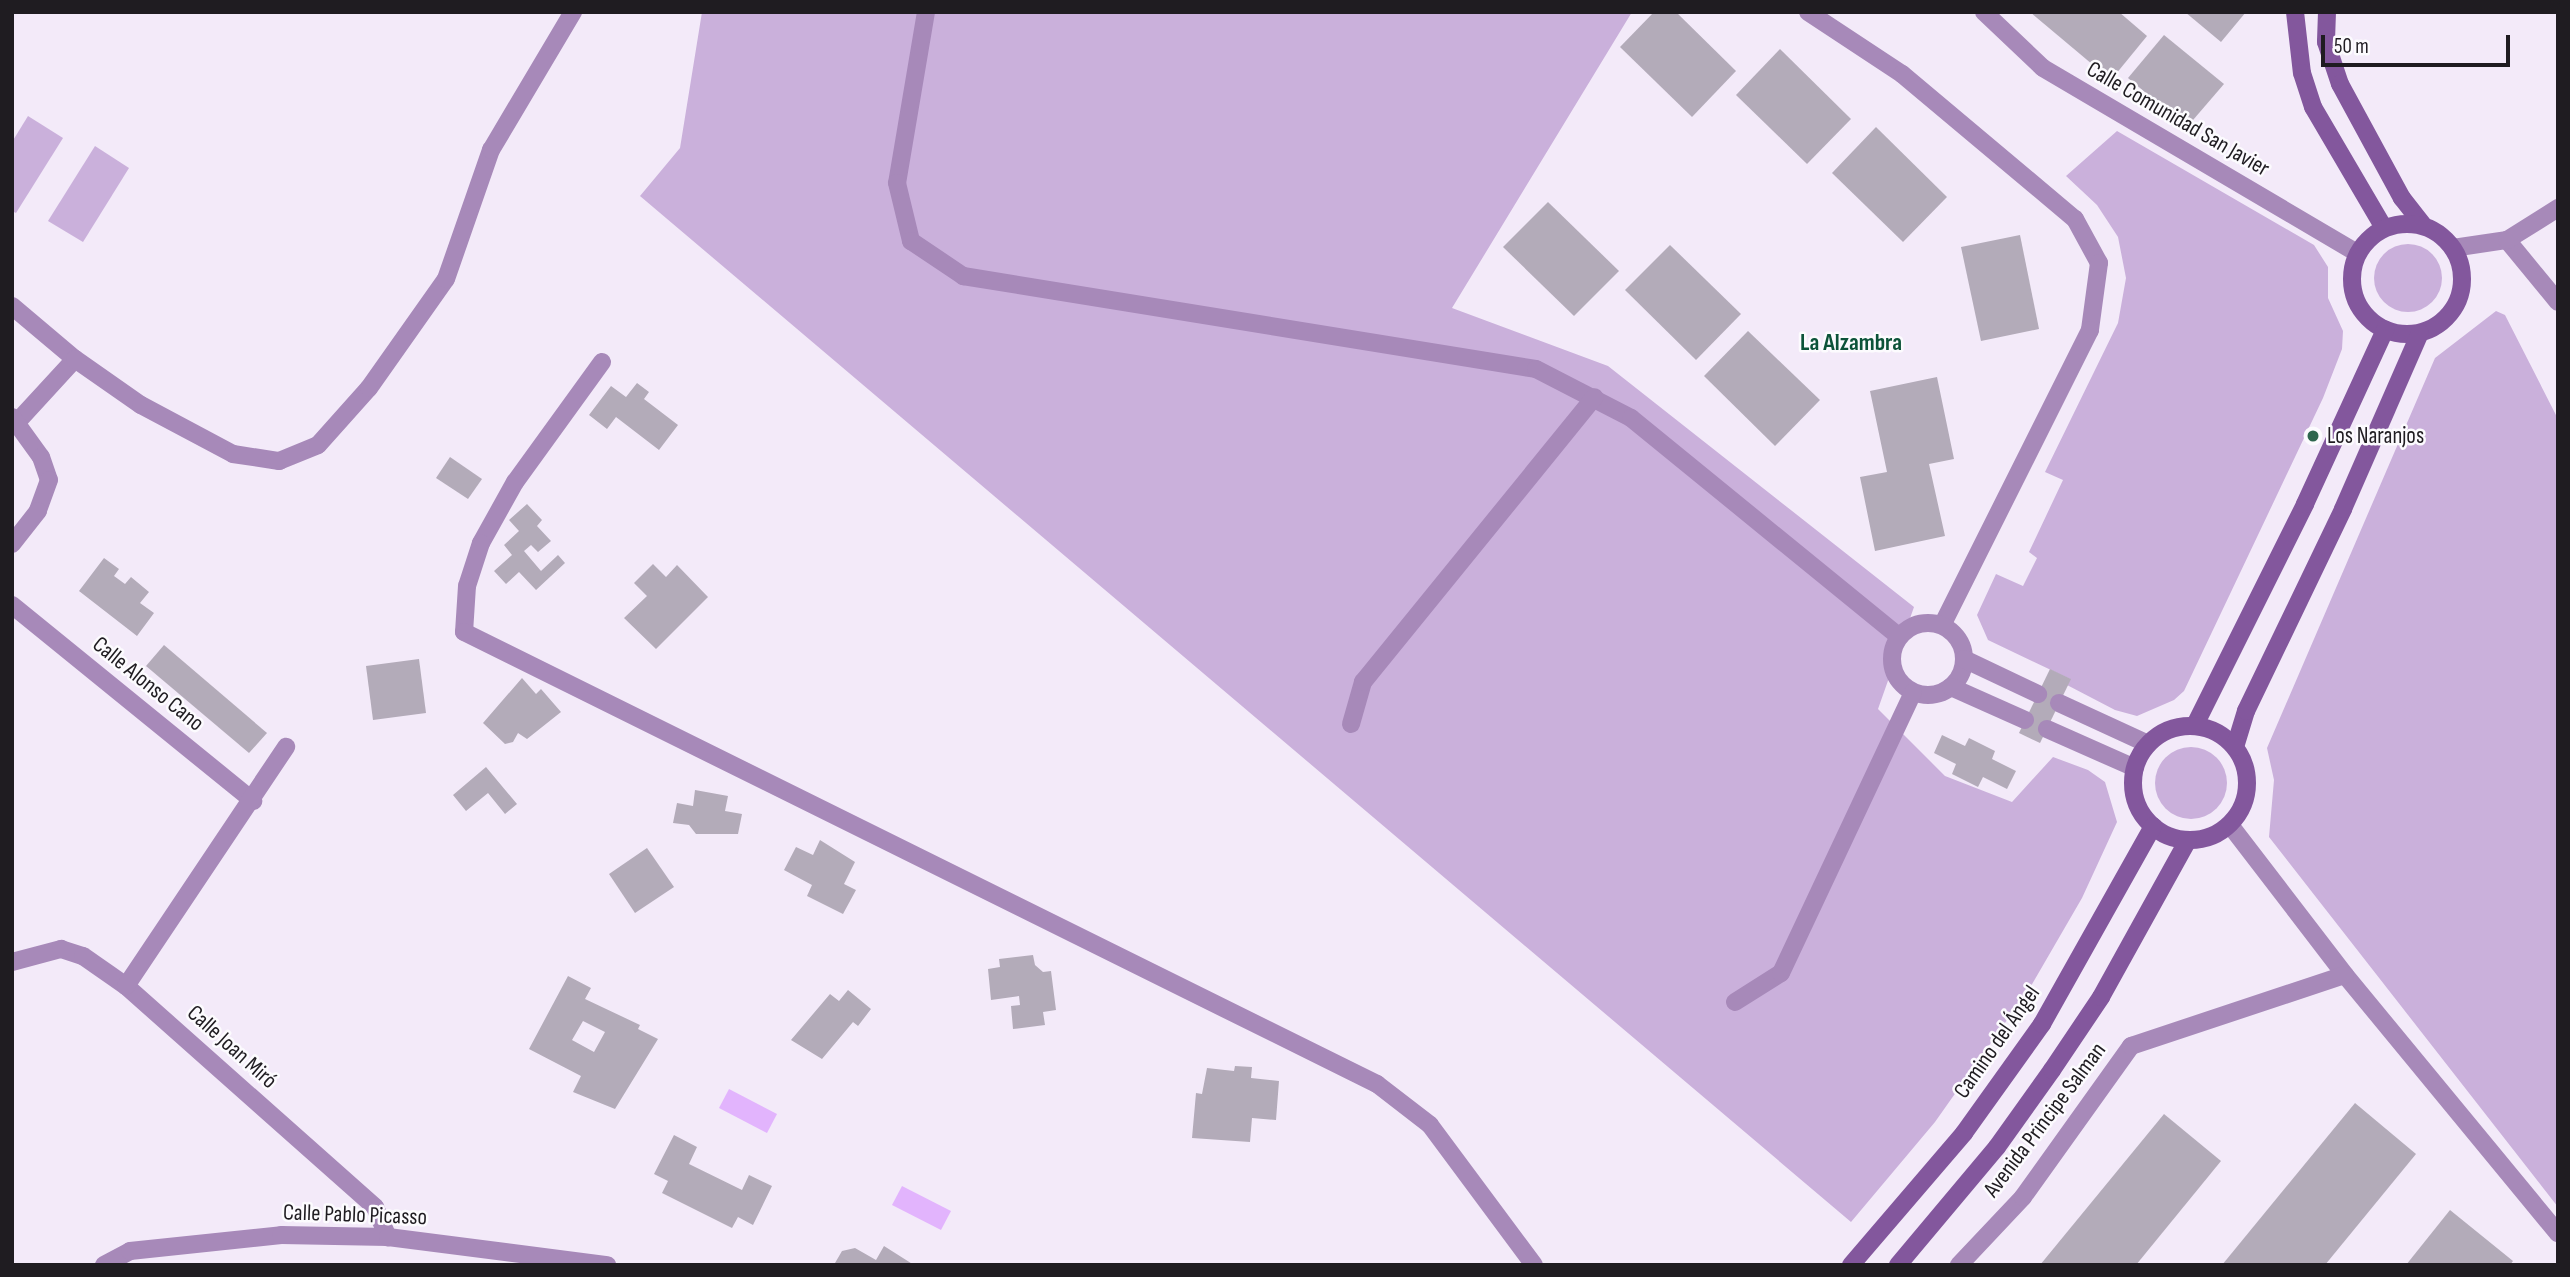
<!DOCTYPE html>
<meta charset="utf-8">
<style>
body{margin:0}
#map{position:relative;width:2570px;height:1277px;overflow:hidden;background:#f3eaf9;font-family:"Sofia Sans Condensed",sans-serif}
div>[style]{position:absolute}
.green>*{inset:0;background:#cab0db}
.round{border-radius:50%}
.water>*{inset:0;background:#e2b4fd}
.building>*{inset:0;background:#b3abb9}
.street>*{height:18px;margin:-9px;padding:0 9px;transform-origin:9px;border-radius:9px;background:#a789b9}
.street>.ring{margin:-9px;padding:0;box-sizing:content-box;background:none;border:18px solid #a789b9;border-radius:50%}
.secondary>*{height:18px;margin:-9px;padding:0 9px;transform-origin:9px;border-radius:9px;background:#83579d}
.secondary>.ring{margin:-9px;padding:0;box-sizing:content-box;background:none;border:18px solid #83579d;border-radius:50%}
.dots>*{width:19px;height:19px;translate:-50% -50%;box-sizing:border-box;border:4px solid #fcfbfe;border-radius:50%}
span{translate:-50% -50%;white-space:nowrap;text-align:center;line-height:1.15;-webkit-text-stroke:5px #fcfbfe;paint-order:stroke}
.street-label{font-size:23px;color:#1f1c21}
.poi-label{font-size:23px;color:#1f1c21}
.left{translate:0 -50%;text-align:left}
.neighbourhood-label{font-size:24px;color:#0c5339;font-weight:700}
.frame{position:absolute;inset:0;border:14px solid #1f1c21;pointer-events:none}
.scale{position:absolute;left:2321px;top:35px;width:189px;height:32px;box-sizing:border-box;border:4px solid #1f1c21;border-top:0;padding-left:9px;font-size:21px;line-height:24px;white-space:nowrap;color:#1f1c21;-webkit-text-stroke:5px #fcfbfe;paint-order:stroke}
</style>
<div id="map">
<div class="green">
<div style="clip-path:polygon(702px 12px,1632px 12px,1452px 308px,1608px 366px,1914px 607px,1878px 709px,1945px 776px,2012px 802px,2053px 757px,2088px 770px,2105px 782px,2117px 822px,2082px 898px,2031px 986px,1935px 1122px,1851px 1222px,640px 196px,680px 148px)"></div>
<div style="clip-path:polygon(28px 116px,63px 138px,16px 213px,12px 211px,12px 142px)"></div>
<div style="clip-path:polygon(2117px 131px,2314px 245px,2328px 267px,2328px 298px,2343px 331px,2342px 349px,2323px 398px,2184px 691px,2174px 700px,2137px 716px,2115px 710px,2067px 685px,2070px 679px,1988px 640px,1977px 615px,1996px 574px,2023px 586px,2037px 558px,2029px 552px,2063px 480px,2045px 472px,2118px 323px,2126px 278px,2118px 237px,2097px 205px,2066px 176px)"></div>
<div style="clip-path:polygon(95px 146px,129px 168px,83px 242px,48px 221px)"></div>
<div class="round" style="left:2374px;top:244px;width:68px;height:68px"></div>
<div style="clip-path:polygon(2496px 311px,2505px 315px,2558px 419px,2558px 1207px,2269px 837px,2274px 780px,2267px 748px,2435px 358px)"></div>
<div class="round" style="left:2155px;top:747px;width:72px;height:72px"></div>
</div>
<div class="water">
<div style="clip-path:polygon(729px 1089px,777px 1114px,767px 1133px,719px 1108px)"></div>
<div style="clip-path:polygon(902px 1186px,951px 1211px,941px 1230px,892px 1205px)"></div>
</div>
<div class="building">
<div style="clip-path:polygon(1654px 12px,1676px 12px,1736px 71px,1692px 117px,1620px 47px)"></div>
<div style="clip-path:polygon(2030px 12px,2119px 12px,2147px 36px,2111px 80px)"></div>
<div style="clip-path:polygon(2185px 12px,2246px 12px,2221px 42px)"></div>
<div style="clip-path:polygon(2164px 35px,2224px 84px,2187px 127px,2128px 78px)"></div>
<div style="clip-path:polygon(1780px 49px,1851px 119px,1807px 164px,1736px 95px)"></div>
<div style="clip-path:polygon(1876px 127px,1947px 197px,1903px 242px,1832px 173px)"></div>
<div style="clip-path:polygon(1548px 202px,1619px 271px,1574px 316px,1503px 247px)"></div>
<div style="clip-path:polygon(2020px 235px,2039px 329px,1981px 341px,1961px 247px)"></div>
<div style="clip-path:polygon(1670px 245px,1741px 314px,1696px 360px,1625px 290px)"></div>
<div style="clip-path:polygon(1748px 331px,1820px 400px,1775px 446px,1704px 376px)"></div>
<div style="clip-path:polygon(1937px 377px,1954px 459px,1929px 464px,1945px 536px,1875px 551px,1860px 477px,1887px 472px,1870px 391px)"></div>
<div style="clip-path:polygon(637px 383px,649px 392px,644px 399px,678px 425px,659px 450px,616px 417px,607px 429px,589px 415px,611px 386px,626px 397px)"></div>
<div style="clip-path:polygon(450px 457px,482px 479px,468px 499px,436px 478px)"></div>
<div style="clip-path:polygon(527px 504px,542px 520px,537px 526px,551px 541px,538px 552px,531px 545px,524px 551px,541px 571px,558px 555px,565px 563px,536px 590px,519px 572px,506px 584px,494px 571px,512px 555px,504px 545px,519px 531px,509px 520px)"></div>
<div style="clip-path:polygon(104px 558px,119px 569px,114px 576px,125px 584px,131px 577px,149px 592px,140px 603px,154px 613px,137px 636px,79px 591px)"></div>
<div style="clip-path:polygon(653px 564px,666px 577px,677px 565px,708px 597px,656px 649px,624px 618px,647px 596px,634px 583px)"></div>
<div style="clip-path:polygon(164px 645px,267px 733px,249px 753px,146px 666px)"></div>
<div style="clip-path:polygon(419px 659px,426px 713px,373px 720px,366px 666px)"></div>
<div style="clip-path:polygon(2050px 669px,2071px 679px,2040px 743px,2019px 733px)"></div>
<div style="clip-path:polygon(522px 678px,536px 694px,541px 689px,561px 712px,527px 739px,518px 733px,513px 742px,505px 744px,483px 723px)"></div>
<div style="clip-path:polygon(1942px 735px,1965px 746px,1969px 738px,1995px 751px,1992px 759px,2016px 771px,2007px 789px,1983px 777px,1978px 787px,1952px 774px,1956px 764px,1934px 753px)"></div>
<div style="clip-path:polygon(486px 767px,517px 804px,505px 814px,488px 793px,466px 811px,453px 795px)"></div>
<div style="clip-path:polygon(695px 790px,728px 796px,725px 811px,742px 814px,738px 834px,696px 834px,689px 825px,673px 823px,677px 803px,693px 806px)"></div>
<div style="clip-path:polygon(820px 840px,855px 862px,844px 884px,856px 890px,843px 914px,807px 896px,812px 885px,784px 870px,796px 847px,813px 855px)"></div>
<div style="clip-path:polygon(647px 848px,674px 887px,635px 913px,609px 874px)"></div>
<div style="clip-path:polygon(1033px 955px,1035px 965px,1043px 972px,1051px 971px,1056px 1010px,1043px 1012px,1045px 1025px,1013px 1029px,1011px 1006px,1020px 1005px,1019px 996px,991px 1000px,988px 969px,1000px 967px,999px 959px)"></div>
<div style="clip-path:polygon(evenodd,568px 976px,591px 988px,585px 999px,640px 1025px,638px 1029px,658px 1039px,615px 1109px,573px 1092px,581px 1076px,529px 1049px,568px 976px,583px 1021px,605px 1032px,594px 1052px,572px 1040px,583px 1021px)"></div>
<div style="clip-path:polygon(848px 990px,871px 1009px,858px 1026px,853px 1022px,822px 1059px,791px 1040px,830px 994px,839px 1001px)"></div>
<div style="clip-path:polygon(1235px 1066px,1252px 1067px,1251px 1078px,1279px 1081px,1276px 1120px,1252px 1118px,1250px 1142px,1192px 1138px,1196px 1093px,1202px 1094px,1207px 1068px,1234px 1071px)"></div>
<div style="clip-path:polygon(2355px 1103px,2416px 1154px,2325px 1265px,2222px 1265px)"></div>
<div style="clip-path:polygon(2164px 1114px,2221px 1161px,2136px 1265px,2040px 1265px)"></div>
<div style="clip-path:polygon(674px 1135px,697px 1147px,689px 1164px,742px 1190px,749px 1175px,772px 1186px,753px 1225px,738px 1217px,732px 1228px,662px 1193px,668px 1181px,654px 1174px)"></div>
<div style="clip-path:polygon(2450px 1210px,2513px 1261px,2510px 1265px,2406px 1265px)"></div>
<div style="clip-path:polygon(884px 1246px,914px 1265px,835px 1263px,842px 1251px,855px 1248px,876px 1260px)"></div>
</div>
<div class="street">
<div style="left:926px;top:12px;width:173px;rotate:99.6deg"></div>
<div style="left:897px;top:183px;width:60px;rotate:76.4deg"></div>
<div style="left:911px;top:241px;width:63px;rotate:33.9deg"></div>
<div style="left:963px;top:276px;width:580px;rotate:9.22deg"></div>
<div style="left:1536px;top:369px;width:107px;rotate:27.3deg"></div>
<div style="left:1631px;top:418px;width:345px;rotate:39.2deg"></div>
<div style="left:1808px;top:12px;width:113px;rotate:33.4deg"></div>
<div style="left:1902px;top:74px;width:226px;rotate:40deg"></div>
<div style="left:2075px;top:219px;width:50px;rotate:61.4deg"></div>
<div style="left:2099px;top:263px;width:68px;rotate:97.7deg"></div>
<div style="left:2090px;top:330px;width:330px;rotate:116.6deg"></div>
<div style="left:1984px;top:12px;width:81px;rotate:43.5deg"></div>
<div style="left:2043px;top:68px;width:364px;rotate:30.5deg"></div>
<div style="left:2507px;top:240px;width:80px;rotate:50.6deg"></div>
<div style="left:2453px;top:248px;width:55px;rotate:-8.4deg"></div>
<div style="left:2507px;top:240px;width:60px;rotate:-32.1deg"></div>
<div style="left:12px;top:306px;width:82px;rotate:40.1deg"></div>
<div style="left:75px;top:359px;width:86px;rotate:132.6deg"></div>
<div style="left:75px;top:359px;width:80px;rotate:34.9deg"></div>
<div style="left:141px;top:405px;width:104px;rotate:28deg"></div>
<div style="left:233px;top:454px;width:47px;rotate:8.7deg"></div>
<div style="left:279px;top:461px;width:42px;rotate:-22.3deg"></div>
<div style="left:318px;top:445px;width:76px;rotate:-48.2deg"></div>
<div style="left:369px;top:388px;width:133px;rotate:-54.8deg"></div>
<div style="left:446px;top:279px;width:137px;rotate:-70.8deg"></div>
<div style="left:491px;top:150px;width:161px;rotate:-59.3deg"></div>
<div style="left:602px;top:362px;width:148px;rotate:125.9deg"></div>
<div style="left:515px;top:482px;width:70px;rotate:119.1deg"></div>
<div style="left:481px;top:543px;width:45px;rotate:108deg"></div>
<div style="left:467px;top:586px;width:46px;rotate:93.7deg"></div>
<div style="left:464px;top:632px;width:1019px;rotate:26.34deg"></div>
<div style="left:1377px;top:1084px;width:67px;rotate:37.7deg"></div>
<div style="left:1430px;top:1125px;width:174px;rotate:53.4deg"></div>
<div style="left:12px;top:417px;width:49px;rotate:54.1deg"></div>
<div style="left:41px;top:457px;width:24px;rotate:71deg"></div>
<div style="left:49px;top:480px;width:33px;rotate:110deg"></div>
<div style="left:38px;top:511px;width:42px;rotate:128.2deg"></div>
<div style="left:12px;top:605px;width:311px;rotate:39.1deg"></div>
<div class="ring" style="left:1892px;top:623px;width:54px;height:54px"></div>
<div style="left:1964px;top:659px;width:82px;rotate:25.3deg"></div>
<div style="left:1951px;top:687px;width:81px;rotate:24deg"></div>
<div style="left:2059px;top:703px;width:98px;rotate:24.7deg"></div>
<div style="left:1351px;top:724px;width:44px;rotate:-74.1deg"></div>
<div style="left:1363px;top:682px;width:367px;rotate:-50.9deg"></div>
<div style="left:2047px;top:729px;width:96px;rotate:23.9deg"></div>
<div style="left:2230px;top:825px;width:189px;rotate:52.5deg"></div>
<div style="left:2345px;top:975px;width:335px;rotate:50.5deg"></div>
<div style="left:12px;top:962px;width:51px;rotate:-14.9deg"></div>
<div style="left:61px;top:949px;width:23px;rotate:18deg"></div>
<div style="left:83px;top:956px;width:52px;rotate:34.9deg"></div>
<div style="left:126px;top:986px;width:333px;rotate:41.6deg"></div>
<div style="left:375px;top:1207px;width:33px;rotate:67deg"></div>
<div style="left:126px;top:986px;width:288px;rotate:-56.2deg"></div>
<div style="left:1735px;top:1002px;width:54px;rotate:-32.2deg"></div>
<div style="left:1781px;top:973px;width:310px;rotate:-64.8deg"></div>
<div style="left:104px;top:1265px;width:30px;rotate:-28deg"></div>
<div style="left:130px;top:1251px;width:152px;rotate:-6deg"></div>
<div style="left:281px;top:1235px;width:107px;rotate:1.1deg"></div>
<div style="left:388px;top:1237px;width:221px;rotate:7.3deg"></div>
<div style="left:1959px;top:1265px;width:93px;rotate:-46.7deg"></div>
<div style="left:2023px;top:1197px;width:186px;rotate:-54.4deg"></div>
<div style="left:2131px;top:1046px;width:225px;rotate:-18.4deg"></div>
</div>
<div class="secondary">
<div style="left:2295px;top:12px;width:61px;rotate:83.5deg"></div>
<div style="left:2302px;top:73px;width:36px;rotate:72deg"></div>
<div style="left:2313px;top:107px;width:140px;rotate:59.6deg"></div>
<div style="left:2327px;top:12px;width:30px;rotate:92deg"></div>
<div style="left:2326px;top:42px;width:44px;rotate:71.6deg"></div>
<div style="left:2340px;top:84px;width:130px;rotate:61.5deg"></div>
<div style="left:2402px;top:198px;width:34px;rotate:52deg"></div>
<div class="ring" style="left:2352px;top:224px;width:92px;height:92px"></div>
<div style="left:2195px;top:725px;width:247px;rotate:-63.5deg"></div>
<div style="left:2305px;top:504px;width:192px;rotate:-65.3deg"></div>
<div class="ring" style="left:2133px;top:726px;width:96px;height:96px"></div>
<div style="left:2235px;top:747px;width:38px;rotate:-73deg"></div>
<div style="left:2246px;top:711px;width:224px;rotate:-64.3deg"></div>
<div style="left:2343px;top:509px;width:192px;rotate:-66.4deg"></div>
<div style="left:1851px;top:1265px;width:174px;rotate:-49.4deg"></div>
<div style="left:1964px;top:1133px;width:134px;rotate:-54.4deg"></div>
<div style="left:2042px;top:1024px;width:227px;rotate:-60.7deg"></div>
<div style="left:1898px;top:1265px;width:154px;rotate:-50deg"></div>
<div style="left:1997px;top:1147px;width:95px;rotate:-54.5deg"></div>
<div style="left:2052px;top:1070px;width:88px;rotate:-56.1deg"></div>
<div style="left:2101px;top:997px;width:179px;rotate:-61deg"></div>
</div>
<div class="dots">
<div style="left:2313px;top:436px;background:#2e664d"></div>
</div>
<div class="street-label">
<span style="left:2178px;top:119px;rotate:30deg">Calle Comunidad San Javier</span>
<span style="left:148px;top:684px;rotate:39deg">Calle Alonso Cano</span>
<span style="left:1997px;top:1042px;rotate:-55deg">Camino del Ángel</span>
<span style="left:232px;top:1047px;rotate:42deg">Calle Joan Miró</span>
<span style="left:2045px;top:1120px;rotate:-53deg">Avenida Principe Salman</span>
<span style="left:355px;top:1215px;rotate:2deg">Calle Pablo Picasso</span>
</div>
<div class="poi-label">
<span class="left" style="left:2327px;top:436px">Los Naranjos</span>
</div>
<div class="neighbourhood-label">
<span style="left:1851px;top:343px">La Alzambra</span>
</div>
<div class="frame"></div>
<div class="scale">50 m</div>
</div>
